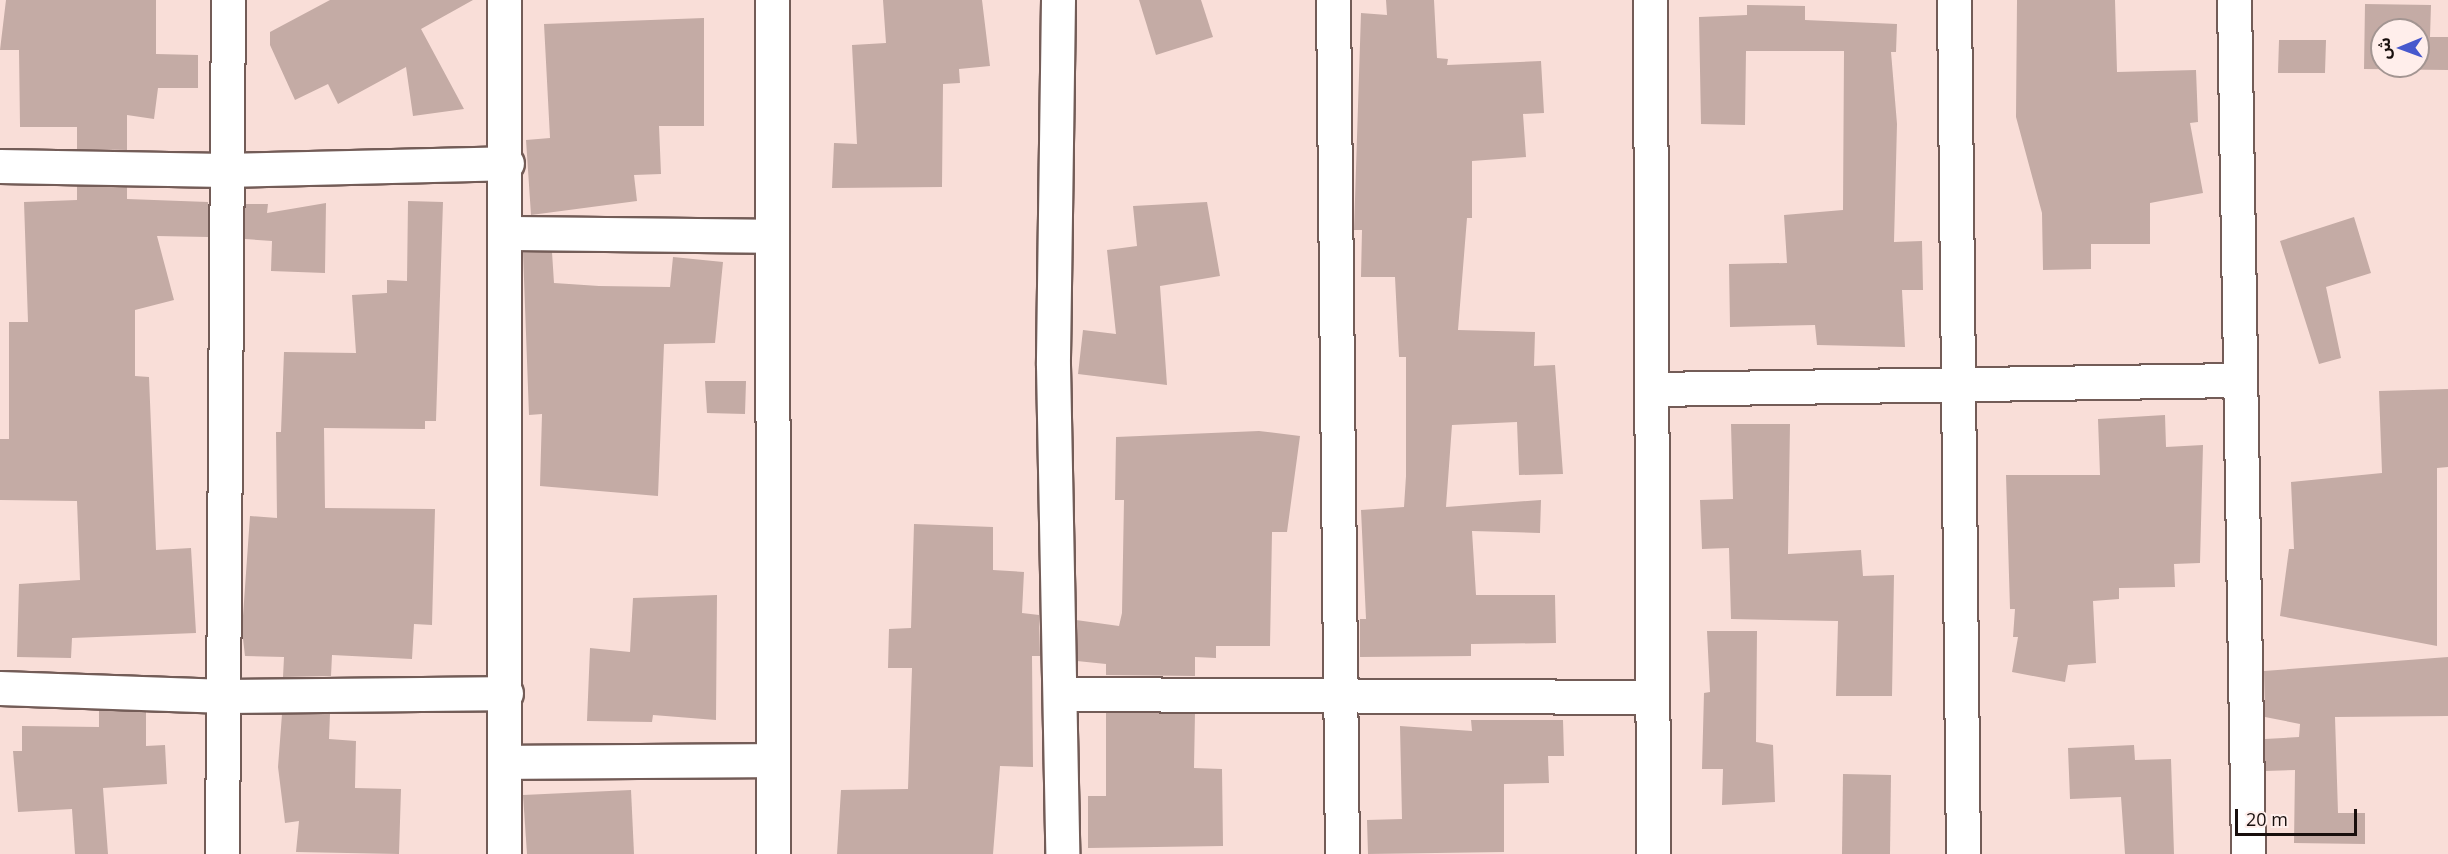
<!DOCTYPE html>
<meta charset="utf-8">
<style>
body{margin:0}
#map{position:relative;width:2448px;height:854px;overflow:hidden;background:#f9ded8;font-family:"Open Sans","Noto Sans Arabic",sans-serif}
div>[style]{position:absolute}
.building>*{inset:0;background:#c4aba5}
.roads{filter:drop-shadow(2px 0 #735c57) drop-shadow(-2px 0 #735c57) drop-shadow(0 2px #735c57) drop-shadow(0 -2px #735c57)}
.minor>*{height:33px;margin:-16.5px;padding:0 16.5px;transform-origin:16.5px;border-radius:16.5px;background:#fff}
span{translate:-50% -50%;white-space:nowrap;text-align:center;line-height:1.15;-webkit-text-stroke:4.5px #ffeeeb;paint-order:stroke}
.north{position:absolute;left:2370px;top:18px;width:60px;height:60px;box-sizing:border-box;background:#ffeeeb;border:2px solid #a39592;border-radius:50%;rotate:269deg;font-size:16px;font-weight:700;line-height:24px;text-align:center;color:#180f0d}
.north::after{content:'';display:block;margin:auto;width:21px;height:27px;background:#4758cd;clip-path:polygon(50% 0,100% 100%,50% 72%,0 100%)}
.scale{position:absolute;left:2235px;top:809px;width:122px;height:27px;box-sizing:border-box;border:3px solid #180f0d;border-top:0;padding-left:8px;font-size:18px;line-height:21px;white-space:nowrap;color:#180f0d;-webkit-text-stroke:4px #ffeeeb;paint-order:stroke}
</style>
<div id="map">
<div class="building">
<div style="clip-path:polygon(6px 0,156px 0,156px 54px,198px 55px,198px 88px,158px 88px,154px 119px,127px 115px,127px 150px,77px 149px,77px 127px,20px 127px,19px 50px,0 50px)"></div>
<div style="clip-path:polygon(330px 0,473px 0,421px 29px,464px 109px,413px 116px,406px 67px,338px 104px,328px 84px,295px 100px,270px 45px,270px 32px)"></div>
<div style="clip-path:polygon(883px 0,982px 0,990px 66px,959px 69px,960px 83px,943px 84px,942px 187px,832px 188px,834px 143px,857px 144px,852px 45px,886px 43px)"></div>
<div style="clip-path:polygon(1139px 0,1201px 0,1213px 37px,1156px 55px)"></div>
<div style="clip-path:polygon(1386px 0,1434px 0,1437px 58px,1448px 59px,1447px 65px,1541px 61px,1544px 113px,1523px 114px,1526px 157px,1472px 161px,1472px 218px,1467px 218px,1458px 330px,1535px 332px,1534px 366px,1555px 365px,1563px 474px,1519px 475px,1517px 422px,1452px 425px,1446px 507px,1541px 500px,1540px 533px,1472px 531px,1476px 595px,1555px 595px,1556px 643px,1471px 644px,1471px 656px,1360px 657px,1360px 619px,1366px 619px,1361px 510px,1404px 507px,1406px 476px,1406px 357px,1399px 357px,1395px 277px,1361px 277px,1362px 230px,1354px 230px,1361px 13px,1387px 15px)"></div>
<div style="clip-path:polygon(2017px 0,2115px 0,2117px 72px,2196px 70px,2198px 122px,2190px 123px,2203px 193px,2150px 203px,2150px 244px,2091px 244px,2091px 269px,2043px 270px,2042px 213px,2016px 117px)"></div>
<div style="clip-path:polygon(evenodd,2365px 4px,2431px 5px,2430px 37px,2448px 37px,2448px 70px,2364px 69px,2365px 4px,2382px 30px,2418px 30px,2418px 66px,2382px 66px,2382px 30px)"></div>
<div style="clip-path:polygon(1747px 5px,1805px 6px,1805px 20px,1897px 24px,1896px 52px,1891px 52px,1897px 124px,1894px 242px,1922px 241px,1923px 290px,1902px 290px,1905px 347px,1817px 345px,1815px 325px,1730px 327px,1729px 264px,1787px 263px,1784px 215px,1843px 210px,1844px 51px,1746px 51px,1745px 125px,1701px 124px,1699px 17px,1747px 15px)"></div>
<div style="clip-path:polygon(704px 18px,704px 126px,659px 126px,661px 174px,634px 175px,637px 201px,531px 215px,526px 140px,550px 138px,544px 24px)"></div>
<div style="clip-path:polygon(2279px 40px,2326px 40px,2325px 73px,2278px 73px)"></div>
<div style="clip-path:polygon(77px 186px,127px 187px,127px 199px,208px 202px,208px 237px,157px 236px,174px 300px,135px 310px,135px 376px,149px 377px,156px 550px,191px 548px,196px 633px,72px 638px,71px 658px,17px 657px,19px 584px,80px 580px,77px 501px,0 500px,0 439px,9px 439px,9px 322px,28px 322px,24px 202px,77px 200px)"></div>
<div style="clip-path:polygon(408px 201px,443px 202px,436px 421px,425px 421px,425px 429px,324px 428px,325px 508px,435px 509px,432px 625px,414px 624px,412px 659px,332px 655px,331px 676px,283px 677px,284px 657px,245px 656px,242px 630px,250px 516px,277px 518px,276px 432px,281px 432px,284px 352px,356px 353px,352px 295px,387px 293px,387px 280px,407px 281px)"></div>
<div style="clip-path:polygon(1207px 202px,1220px 276px,1160px 286px,1167px 385px,1078px 374px,1083px 330px,1116px 334px,1107px 250px,1137px 246px,1133px 206px)"></div>
<div style="clip-path:polygon(326px 203px,325px 273px,271px 271px,272px 241px,245px 239px,245px 204px,268px 204px,267px 213px)"></div>
<div style="clip-path:polygon(2354px 217px,2371px 273px,2326px 287px,2341px 358px,2319px 364px,2280px 241px)"></div>
<div style="clip-path:polygon(523px 252px,552px 252px,554px 283px,599px 286px,670px 287px,673px 257px,723px 262px,715px 343px,664px 344px,658px 496px,540px 486px,542px 414px,529px 415px)"></div>
<div style="clip-path:polygon(705px 381px,746px 381px,745px 414px,707px 413px)"></div>
<div style="clip-path:polygon(2448px 389px,2448px 467px,2437px 468px,2437px 646px,2280px 616px,2289px 549px,2294px 549px,2291px 482px,2382px 473px,2379px 391px)"></div>
<div style="clip-path:polygon(2165px 415px,2166px 447px,2203px 445px,2200px 563px,2174px 564px,2175px 587px,2119px 588px,2119px 599px,2093px 601px,2096px 663px,2068px 665px,2065px 682px,2012px 672px,2018px 637px,2013px 637px,2015px 609px,2010px 609px,2006px 475px,2100px 475px,2098px 419px)"></div>
<div style="clip-path:polygon(1731px 424px,1790px 424px,1788px 554px,1861px 550px,1863px 576px,1894px 575px,1892px 696px,1836px 696px,1838px 621px,1731px 619px,1729px 548px,1702px 549px,1700px 500px,1733px 499px)"></div>
<div style="clip-path:polygon(1259px 431px,1300px 436px,1287px 532px,1272px 532px,1270px 646px,1216px 646px,1216px 658px,1195px 657px,1195px 676px,1106px 675px,1106px 664px,1077px 661px,1076px 620px,1119px 626px,1122px 613px,1124px 500px,1115px 500px,1116px 437px)"></div>
<div style="clip-path:polygon(914px 524px,993px 527px,993px 570px,1024px 572px,1022px 613px,1039px 615px,1040px 656px,1032px 656px,1033px 767px,1000px 766px,993px 854px,837px 854px,841px 790px,908px 789px,912px 668px,888px 668px,889px 629px,911px 628px)"></div>
<div style="clip-path:polygon(717px 595px,716px 720px,653px 715px,652px 722px,587px 721px,590px 648px,630px 652px,633px 598px)"></div>
<div style="clip-path:polygon(1707px 631px,1757px 631px,1756px 742px,1773px 745px,1775px 802px,1722px 805px,1723px 769px,1702px 769px,1704px 693px,1710px 692px)"></div>
<div style="clip-path:polygon(2448px 657px,2448px 716px,2335px 717px,2338px 813px,2365px 813px,2365px 844px,2294px 843px,2295px 770px,2265px 771px,2265px 739px,2299px 737px,2300px 724px,2265px 717px,2264px 671px)"></div>
<div style="clip-path:polygon(99px 710px,146px 712px,146px 746px,165px 745px,167px 784px,103px 788px,108px 854px,75px 854px,72px 809px,18px 812px,13px 751px,22px 751px,22px 726px,99px 727px)"></div>
<div style="clip-path:polygon(1106px 713px,1195px 713px,1194px 768px,1222px 769px,1223px 846px,1088px 848px,1088px 796px,1106px 796px)"></div>
<div style="clip-path:polygon(282px 714px,330px 714px,329px 739px,356px 741px,355px 788px,401px 789px,399px 854px,296px 852px,299px 821px,285px 823px,278px 767px)"></div>
<div style="clip-path:polygon(1471px 720px,1563px 720px,1564px 756px,1548px 756px,1549px 783px,1504px 784px,1504px 852px,1368px 854px,1367px 820px,1402px 819px,1400px 726px,1472px 731px)"></div>
<div style="clip-path:polygon(2134px 745px,2135px 760px,2171px 759px,2174px 854px,2125px 854px,2121px 797px,2070px 799px,2068px 748px)"></div>
<div style="clip-path:polygon(1843px 774px,1891px 775px,1890px 854px,1842px 854px)"></div>
<div style="clip-path:polygon(631px 790px,634px 854px,527px 854px,523px 795px)"></div>
</div>
<div class="roads">
<div class="minor">
<div style="left:772px;top:0;width:854px;rotate:89.93deg"></div>
<div style="left:1058px;top:0;width:365px;rotate:90.8deg"></div>
<div style="left:1053px;top:365px;width:489px;rotate:88.9deg"></div>
<div style="left:1333px;top:0;width:854px;rotate:89.4deg"></div>
<div style="left:1650px;top:0;width:854px;rotate:89.8deg"></div>
<div style="left:1954px;top:0;width:854px;rotate:89.4deg"></div>
<div style="left:2234px;top:0;width:854px;rotate:89.06deg"></div>
<div style="left:0;top:166px;width:225px;rotate:1deg"></div>
<div style="left:225px;top:170px;width:282px;rotate:-1.4deg"></div>
<div style="left:507px;top:233px;width:265px;rotate:0.6deg"></div>
<div style="left:1652px;top:389px;width:586px;rotate:-0.88deg"></div>
<div style="left:0;top:688px;width:226px;rotate:2deg"></div>
<div style="left:226px;top:696px;width:280px;rotate:-0.6deg"></div>
<div style="left:1060px;top:694px;width:590px;rotate:0.29deg"></div>
<div style="left:506px;top:762px;width:264px;rotate:-0.4deg"></div>
<div style="left:222px;top:854px;width:854px;rotate:-89.6deg"></div>
<div style="left:504px;top:854px;width:854px;rotate:-90deg"></div>
</div>
</div>
<div class="north">ش</div>
<div class="scale">20 m</div>
</div>
